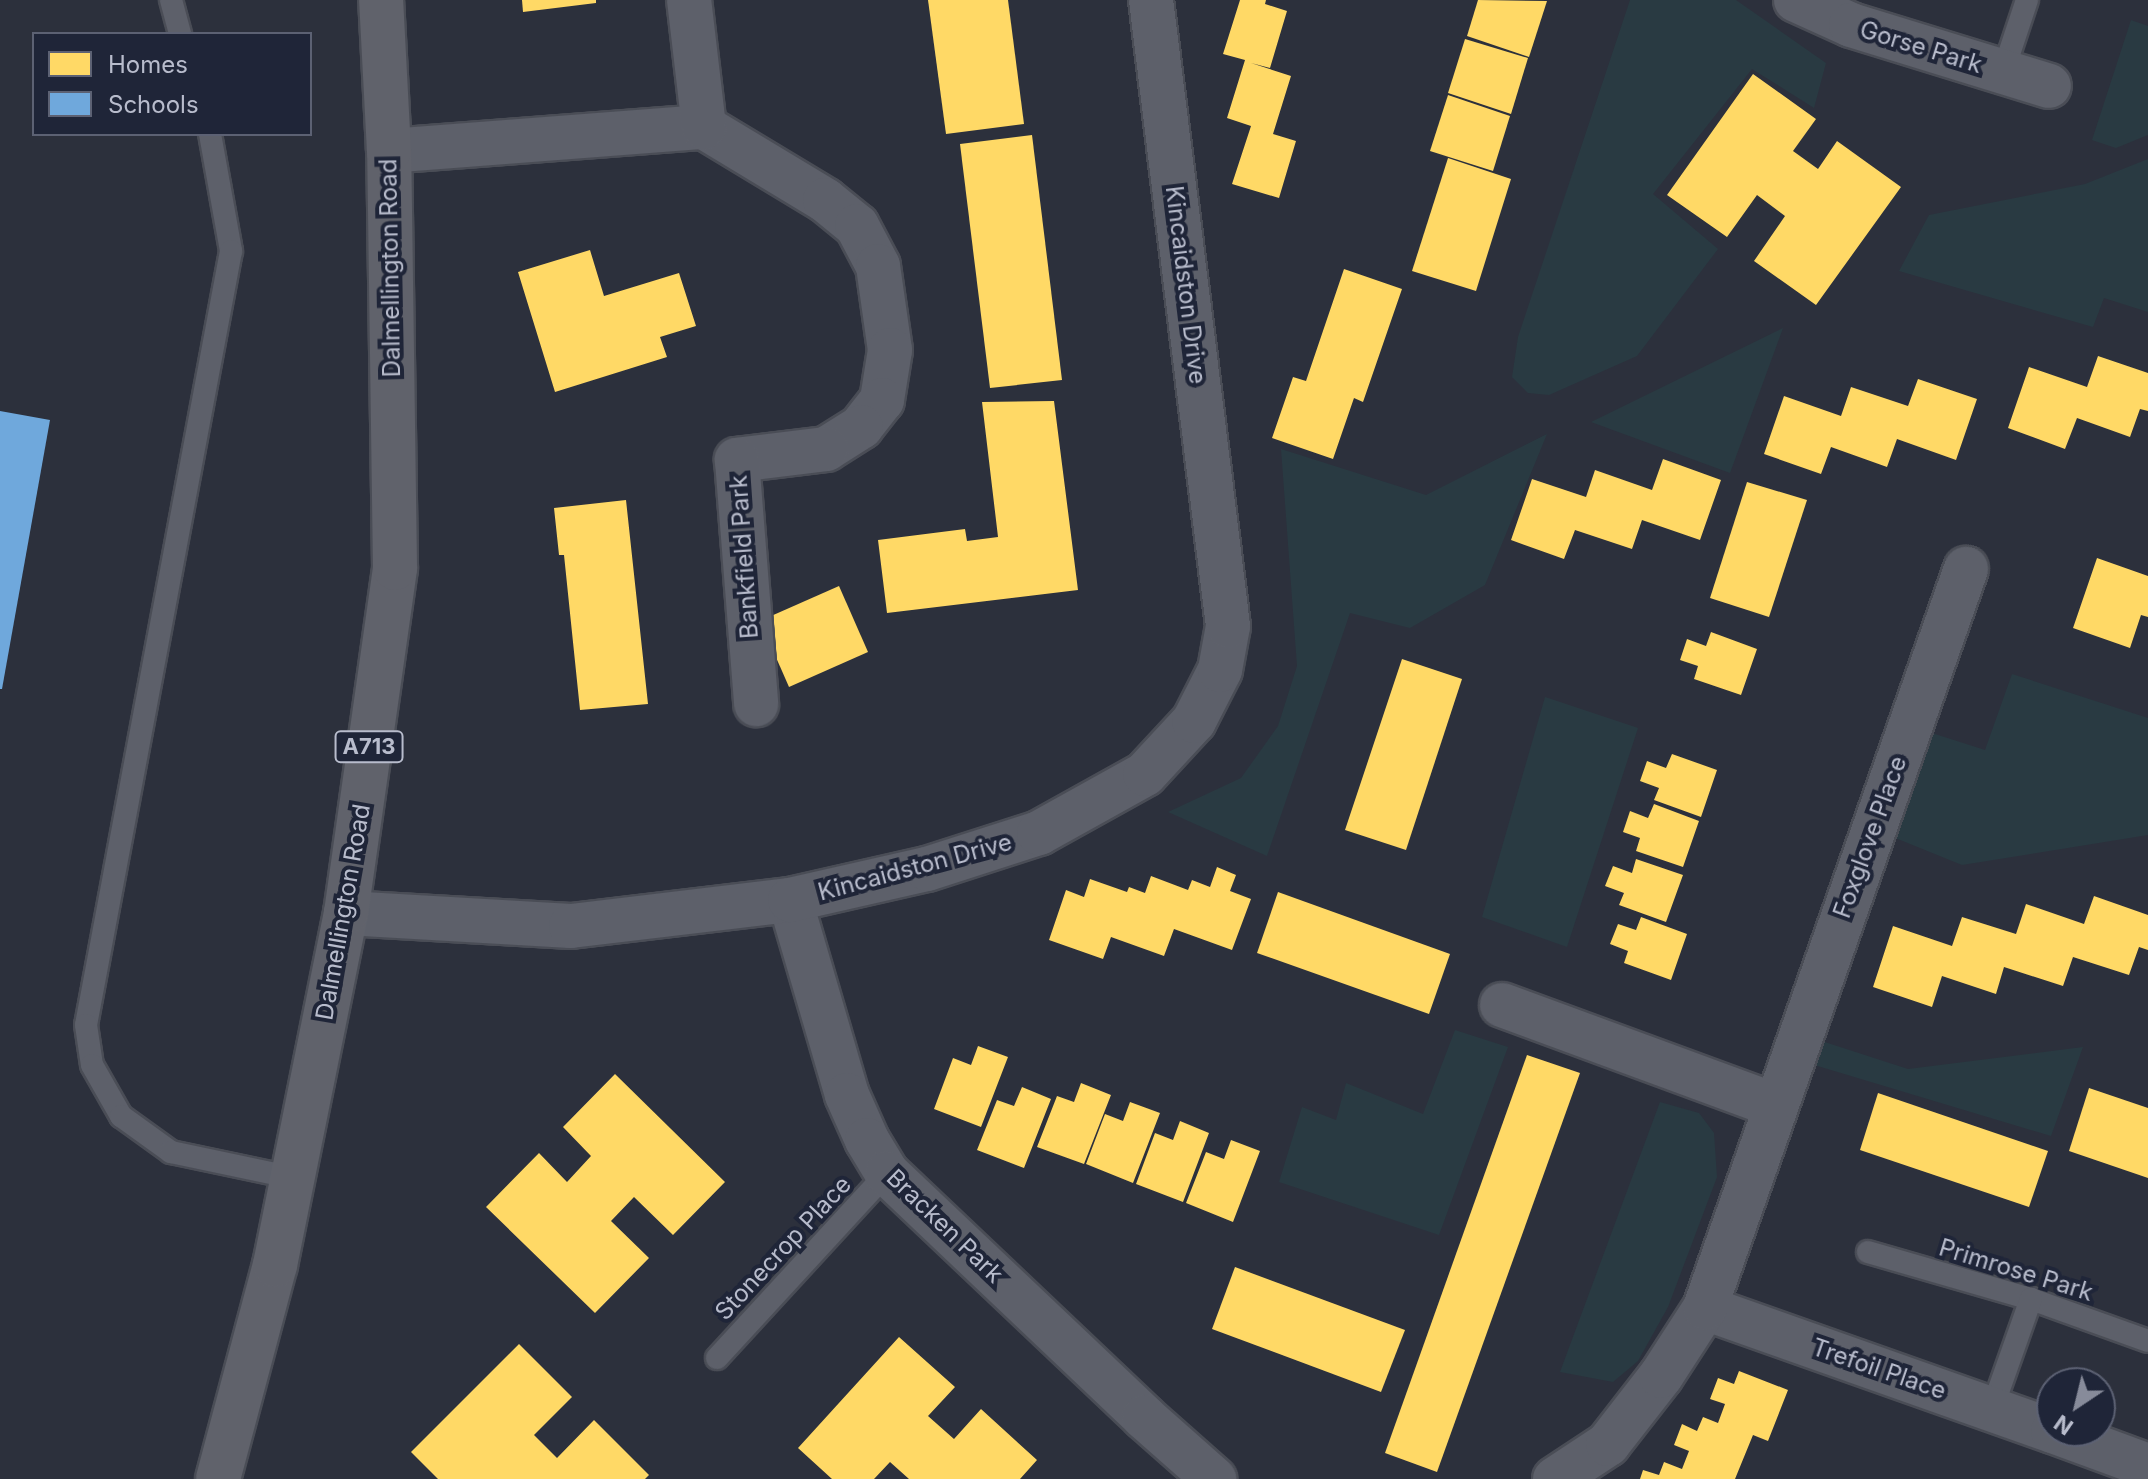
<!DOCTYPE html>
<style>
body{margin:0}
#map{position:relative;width:2148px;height:1479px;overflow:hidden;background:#2c303c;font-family:Inter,sans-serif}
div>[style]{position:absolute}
.green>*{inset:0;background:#293a42}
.homes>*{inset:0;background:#ffd966}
.schools>*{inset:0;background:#6fa8dc}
.roads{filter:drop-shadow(2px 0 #4a4d56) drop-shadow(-2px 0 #4a4d56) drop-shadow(0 2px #4a4d56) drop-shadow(0 -2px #4a4d56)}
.service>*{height:22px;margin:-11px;padding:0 11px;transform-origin:11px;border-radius:11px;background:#5d606a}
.minor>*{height:44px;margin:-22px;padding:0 22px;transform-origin:22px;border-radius:22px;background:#5d606a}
.tertiary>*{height:44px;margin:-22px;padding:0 22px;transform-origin:22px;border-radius:22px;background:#5d606a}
.primary>*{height:44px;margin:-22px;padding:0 22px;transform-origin:22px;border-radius:22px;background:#60626b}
span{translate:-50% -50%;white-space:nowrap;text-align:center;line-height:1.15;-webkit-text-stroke:8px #1f2538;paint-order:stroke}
.shield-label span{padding:2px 6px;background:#1f2538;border:2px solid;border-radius:6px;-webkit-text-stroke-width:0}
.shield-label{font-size:22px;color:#b8bccc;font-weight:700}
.street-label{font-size:24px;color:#b8bccc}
.legend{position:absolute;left:32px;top:32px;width:280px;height:104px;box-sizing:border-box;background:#1f2538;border:2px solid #5c6173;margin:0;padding:10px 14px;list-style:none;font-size:24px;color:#b8bccc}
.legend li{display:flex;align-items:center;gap:16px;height:40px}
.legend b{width:40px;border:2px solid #5c6173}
.north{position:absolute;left:2036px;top:1367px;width:80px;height:80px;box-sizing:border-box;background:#1f2538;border:2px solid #5c6173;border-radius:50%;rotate:215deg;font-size:22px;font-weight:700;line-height:32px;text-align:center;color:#b8bccc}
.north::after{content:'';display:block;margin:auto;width:28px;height:36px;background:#878b9a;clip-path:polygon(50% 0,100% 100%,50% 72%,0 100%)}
</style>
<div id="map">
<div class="green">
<div style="clip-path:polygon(1630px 0,1736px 0,1826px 63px,1814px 108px,1752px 69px,1653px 194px,1718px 249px,1637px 356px,1549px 395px,1528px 393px,1512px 377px,1518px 337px)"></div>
<div style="clip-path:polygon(2131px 20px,2148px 26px,2148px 135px,2116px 148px,2092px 140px)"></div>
<div style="clip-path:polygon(2148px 159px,2148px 312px,2104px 298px,2093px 327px,1899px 271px,1929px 215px,2085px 184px)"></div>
<div style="clip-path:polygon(1783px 328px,1730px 473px,1591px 422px)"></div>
<div style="clip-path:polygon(1547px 434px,1485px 585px,1410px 628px,1350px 613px,1267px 856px,1168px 812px,1241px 778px,1278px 726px,1297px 666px,1281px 449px,1426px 495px)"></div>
<div style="clip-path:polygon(2012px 674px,2148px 718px,2148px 835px,1962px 865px,1873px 829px,1910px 726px,1985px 750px)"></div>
<div style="clip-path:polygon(1545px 697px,1638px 728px,1567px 947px,1482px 917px)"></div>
<div style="clip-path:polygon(1455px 1030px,1508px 1047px,1439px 1235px,1279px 1182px,1302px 1107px,1336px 1120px,1346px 1083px,1423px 1114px)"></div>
<div style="clip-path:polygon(1800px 1034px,1908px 1069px,2083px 1047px,2051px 1136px,1791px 1058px)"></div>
<div style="clip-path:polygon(1660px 1102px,1699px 1113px,1714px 1133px,1717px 1177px,1668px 1307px,1638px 1361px,1613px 1382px,1560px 1372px)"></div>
</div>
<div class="homes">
<div style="clip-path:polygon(522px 0,596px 0,596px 3px,523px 12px)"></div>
<div style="clip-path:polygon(928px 0,1008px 0,1024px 124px,946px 134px)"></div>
<div style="clip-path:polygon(1240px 0,1266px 0,1265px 4px,1287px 11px,1270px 68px,1251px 63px,1291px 76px,1273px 134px,1296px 141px,1279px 198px,1232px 184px,1251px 126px,1227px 118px,1245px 60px,1223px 54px)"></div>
<div style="clip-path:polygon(1478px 0,1547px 1px,1529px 57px,1467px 36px)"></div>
<div style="clip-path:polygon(1465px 39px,1528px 58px,1511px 114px,1448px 93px)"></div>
<div style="clip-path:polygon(1753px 74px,1816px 119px,1793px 151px,1818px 169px,1837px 141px,1901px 187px,1816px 305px,1754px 261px,1785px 216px,1757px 195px,1727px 237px,1667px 195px)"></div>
<div style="clip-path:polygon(1448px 95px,1510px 116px,1493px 171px,1430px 151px)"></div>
<div style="clip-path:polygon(1032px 135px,1062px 380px,990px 388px,960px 144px)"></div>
<div style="clip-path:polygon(1448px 158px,1511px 179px,1476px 291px,1412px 271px)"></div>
<div style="clip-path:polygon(590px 250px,604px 296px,679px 273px,696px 326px,660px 337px,667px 357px,555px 392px,518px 272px)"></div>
<div style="clip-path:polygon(1344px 269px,1402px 289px,1363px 402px,1354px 398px,1333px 459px,1272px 438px,1293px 377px,1306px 381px)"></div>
<div style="clip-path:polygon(2098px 356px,2148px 373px,2148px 411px,2140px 409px,2130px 437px,2077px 418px,2065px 449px,2008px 428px,2029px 367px,2087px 387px)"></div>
<div style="clip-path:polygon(1918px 379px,1977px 399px,1956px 460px,1897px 439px,1887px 467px,1831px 447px,1821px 474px,1764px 454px,1784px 396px,1841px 416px,1851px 387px,1908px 406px)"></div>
<div style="clip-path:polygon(1054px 401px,1078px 590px,887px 613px,878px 540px,965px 529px,967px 541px,998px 537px,982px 402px)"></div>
<div style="clip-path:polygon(1663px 459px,1721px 480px,1700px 540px,1642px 520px,1632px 549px,1575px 530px,1564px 559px,1511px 540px,1532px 479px,1586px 497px,1595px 470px,1652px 490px)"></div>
<div style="clip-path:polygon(1747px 482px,1807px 500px,1769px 617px,1710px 598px)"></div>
<div style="clip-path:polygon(626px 500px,648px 704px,580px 710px,564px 555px,559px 555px,554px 508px)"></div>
<div style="clip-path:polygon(2097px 558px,2148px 576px,2148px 617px,2141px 615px,2130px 648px,2073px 628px)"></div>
<div style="clip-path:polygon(839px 586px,868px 652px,789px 687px,760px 621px)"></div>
<div style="clip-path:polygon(1711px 632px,1757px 649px,1741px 695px,1694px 679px,1698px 666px,1680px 660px,1687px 639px,1706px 646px)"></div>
<div style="clip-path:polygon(1402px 659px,1462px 679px,1406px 850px,1345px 830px)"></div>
<div style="clip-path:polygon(1672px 754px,1717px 770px,1701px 817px,1654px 800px,1659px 788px,1640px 781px,1647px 761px,1666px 768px)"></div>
<div style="clip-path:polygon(1654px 804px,1699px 821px,1683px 867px,1636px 851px,1640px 838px,1623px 832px,1630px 811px,1648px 818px)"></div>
<div style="clip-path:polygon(1636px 859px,1683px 875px,1666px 922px,1619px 905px,1624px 893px,1605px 886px,1613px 866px,1632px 873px)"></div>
<div style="clip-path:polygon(1217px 867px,1236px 875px,1230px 891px,1251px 899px,1232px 950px,1174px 929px,1164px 956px,1111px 937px,1103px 959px,1049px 940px,1066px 890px,1084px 897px,1090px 879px,1127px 892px,1129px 887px,1145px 893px,1151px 876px,1188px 890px,1192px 880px,1210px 887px)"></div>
<div style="clip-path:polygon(1278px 892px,1450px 954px,1429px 1014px,1257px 953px)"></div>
<div style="clip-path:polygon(2094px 896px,2148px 915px,2148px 950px,2139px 947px,2129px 975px,2073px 957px,2063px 986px,2004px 967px,1996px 994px,1942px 976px,1932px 1007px,1873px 987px,1893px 926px,1952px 946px,1962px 917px,2016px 934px,2026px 904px,2084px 924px)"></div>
<div style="clip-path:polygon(1641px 917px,1687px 934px,1671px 980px,1624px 963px,1628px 951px,1610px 944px,1618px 924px,1636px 930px)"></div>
<div style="clip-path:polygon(978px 1046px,1008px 1057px,981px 1127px,934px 1109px,953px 1058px,971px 1065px)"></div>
<div style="clip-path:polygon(1527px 1055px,1580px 1073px,1437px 1472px,1385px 1453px)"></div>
<div style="clip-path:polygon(615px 1074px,725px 1182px,673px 1235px,634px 1197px,611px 1221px,649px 1258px,595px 1313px,486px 1207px,539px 1153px,567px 1182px,591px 1156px,563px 1127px)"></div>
<div style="clip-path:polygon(1081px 1083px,1111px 1095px,1084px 1164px,1037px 1147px,1057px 1096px,1074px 1102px)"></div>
<div style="clip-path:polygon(1022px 1087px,1051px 1099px,1024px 1168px,977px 1150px,997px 1100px,1014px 1106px)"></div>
<div style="clip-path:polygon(2089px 1088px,2148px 1108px,2148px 1178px,2069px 1151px)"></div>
<div style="clip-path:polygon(1878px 1093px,2048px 1151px,2029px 1207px,1860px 1150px)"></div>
<div style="clip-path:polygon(1130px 1102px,1160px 1113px,1133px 1183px,1086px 1164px,1105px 1114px,1123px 1121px)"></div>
<div style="clip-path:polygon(1180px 1121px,1209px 1133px,1183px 1202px,1136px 1184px,1155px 1133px,1173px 1140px)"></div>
<div style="clip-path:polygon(1231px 1140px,1260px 1151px,1233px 1222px,1186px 1203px,1206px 1152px,1224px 1159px)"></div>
<div style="clip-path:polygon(1235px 1267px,1405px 1330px,1381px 1392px,1212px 1329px)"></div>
<div style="clip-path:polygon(899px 1337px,955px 1387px,928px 1416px,954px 1439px,981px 1409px,1037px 1460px,1020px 1479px,909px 1479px,890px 1462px,874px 1479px,832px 1479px,798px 1448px)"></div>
<div style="clip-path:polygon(519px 1344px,572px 1397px,534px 1435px,557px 1458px,594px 1420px,649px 1475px,645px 1479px,438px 1479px,411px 1452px)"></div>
<div style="clip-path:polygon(1739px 1371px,1788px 1390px,1768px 1441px,1753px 1435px,1735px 1479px,1640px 1479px,1643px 1470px,1659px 1475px,1664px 1462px,1682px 1469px,1689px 1451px,1674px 1445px,1682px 1424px,1697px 1431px,1703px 1417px,1718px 1423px,1725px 1404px,1710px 1399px,1718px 1378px,1734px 1384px)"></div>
</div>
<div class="schools">
<div style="clip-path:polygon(0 411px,50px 420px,2px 689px,0 689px)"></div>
</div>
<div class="roads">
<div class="service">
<div style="left:171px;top:0;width:35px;rotate:75deg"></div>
<div style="left:2003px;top:72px;width:76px;rotate:-71.6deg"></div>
<div style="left:210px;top:134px;width:119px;rotate:79.8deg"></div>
<div style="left:231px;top:251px;width:787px;rotate:100.61deg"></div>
<div style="left:86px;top:1025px;width:40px;rotate:81.5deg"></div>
<div style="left:92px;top:1065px;width:59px;rotate:60.4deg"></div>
<div style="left:121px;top:1116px;width:62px;rotate:35.8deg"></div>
<div style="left:171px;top:1152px;width:126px;rotate:11.9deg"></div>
<div style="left:1868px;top:1252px;width:170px;rotate:16.1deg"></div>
<div style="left:2031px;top:1299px;width:124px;rotate:19.7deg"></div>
<div style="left:717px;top:1358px;width:251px;rotate:-47.4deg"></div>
<div style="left:1992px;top:1409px;width:117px;rotate:-70.5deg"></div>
</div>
<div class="minor">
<div style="left:1796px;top:0;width:60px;rotate:24.4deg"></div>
<div style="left:1851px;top:25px;width:207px;rotate:17.1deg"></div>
<div style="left:704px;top:127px;width:141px;rotate:31.1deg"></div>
<div style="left:825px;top:200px;width:41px;rotate:39.1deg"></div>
<div style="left:857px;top:226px;width:45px;rotate:62.3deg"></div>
<div style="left:878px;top:266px;width:85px;rotate:81.9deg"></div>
<div style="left:890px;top:350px;width:51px;rotate:99.1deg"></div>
<div style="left:882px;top:400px;width:34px;rotate:128deg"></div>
<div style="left:861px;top:427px;width:41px;rotate:147.8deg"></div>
<div style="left:826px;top:449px;width:90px;rotate:173deg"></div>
<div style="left:737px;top:460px;width:245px;rotate:85.5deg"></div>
<div style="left:389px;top:151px;width:316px;rotate:-4.4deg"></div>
<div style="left:704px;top:127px;width:128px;rotate:-96.7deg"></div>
<div style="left:790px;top:900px;width:203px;rotate:73.7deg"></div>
<div style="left:847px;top:1095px;width:49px;rotate:66deg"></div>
<div style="left:867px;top:1140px;width:39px;rotate:59deg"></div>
<div style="left:887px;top:1173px;width:354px;rotate:43.5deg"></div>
<div style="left:1144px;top:1417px;width:94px;rotate:41.5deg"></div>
<div style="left:1502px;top:1005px;width:290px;rotate:20.2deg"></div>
<div style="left:1705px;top:1308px;width:368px;rotate:19.5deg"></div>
<div style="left:2053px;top:1431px;width:101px;rotate:20.2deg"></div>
<div style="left:1555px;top:1479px;width:64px;rotate:-33.4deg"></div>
<div style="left:1608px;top:1444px;width:86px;rotate:-52.1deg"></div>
<div style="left:1661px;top:1376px;width:81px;rotate:-57.1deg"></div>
<div style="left:1705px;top:1308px;width:784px;rotate:-70.55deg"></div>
</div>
<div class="tertiary">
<div style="left:346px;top:913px;width:225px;rotate:3.3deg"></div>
<div style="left:571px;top:926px;width:221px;rotate:-6.8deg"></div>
<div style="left:790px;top:900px;width:140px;rotate:-12.8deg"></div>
<div style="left:927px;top:869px;width:118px;rotate:-17.8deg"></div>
<div style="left:1039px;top:833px;width:121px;rotate:-29.1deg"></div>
<div style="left:1145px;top:774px;width:72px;rotate:-47.2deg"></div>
<div style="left:1194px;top:721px;width:57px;rotate:-63deg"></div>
<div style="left:1220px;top:670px;width:45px;rotate:-79.7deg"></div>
<div style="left:1228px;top:626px;width:631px;rotate:-97.01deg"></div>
</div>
<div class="primary">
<div style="left:218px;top:1479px;width:221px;rotate:-75.1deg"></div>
<div style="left:275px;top:1265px;width:359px;rotate:-78.6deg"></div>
<div style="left:346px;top:913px;width:348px;rotate:-81.9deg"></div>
<div style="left:395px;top:568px;width:417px;rotate:-90.8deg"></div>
<div style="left:389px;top:151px;width:151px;rotate:-93deg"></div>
</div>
</div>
<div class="shield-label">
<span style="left:369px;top:747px">A713</span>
</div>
<div class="street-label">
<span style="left:1921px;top:47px;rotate:17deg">Gorse Park</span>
<span style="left:390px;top:268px;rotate:-91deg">Dalmellington Road</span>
<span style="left:1186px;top:285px;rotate:83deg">Kincaidston Drive</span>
<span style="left:744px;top:557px;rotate:-94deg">Bankfield Park</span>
<span style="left:1870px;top:837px;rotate:-70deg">Foxglove Place</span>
<span style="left:915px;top:867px;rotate:-15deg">Kincaidston Drive</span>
<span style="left:343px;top:912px;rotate:-80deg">Dalmellington Road</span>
<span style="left:945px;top:1226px;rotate:44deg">Bracken Park</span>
<span style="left:783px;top:1248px;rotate:-47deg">Stonecrop Place</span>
<span style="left:2016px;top:1270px;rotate:17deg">Primrose Park</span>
<span style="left:1879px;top:1369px;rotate:19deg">Trefoil Place</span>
</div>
<ul class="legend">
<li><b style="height:22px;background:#ffd966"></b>Homes</li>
<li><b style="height:22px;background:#6fa8dc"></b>Schools</li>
</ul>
<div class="north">N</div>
</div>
